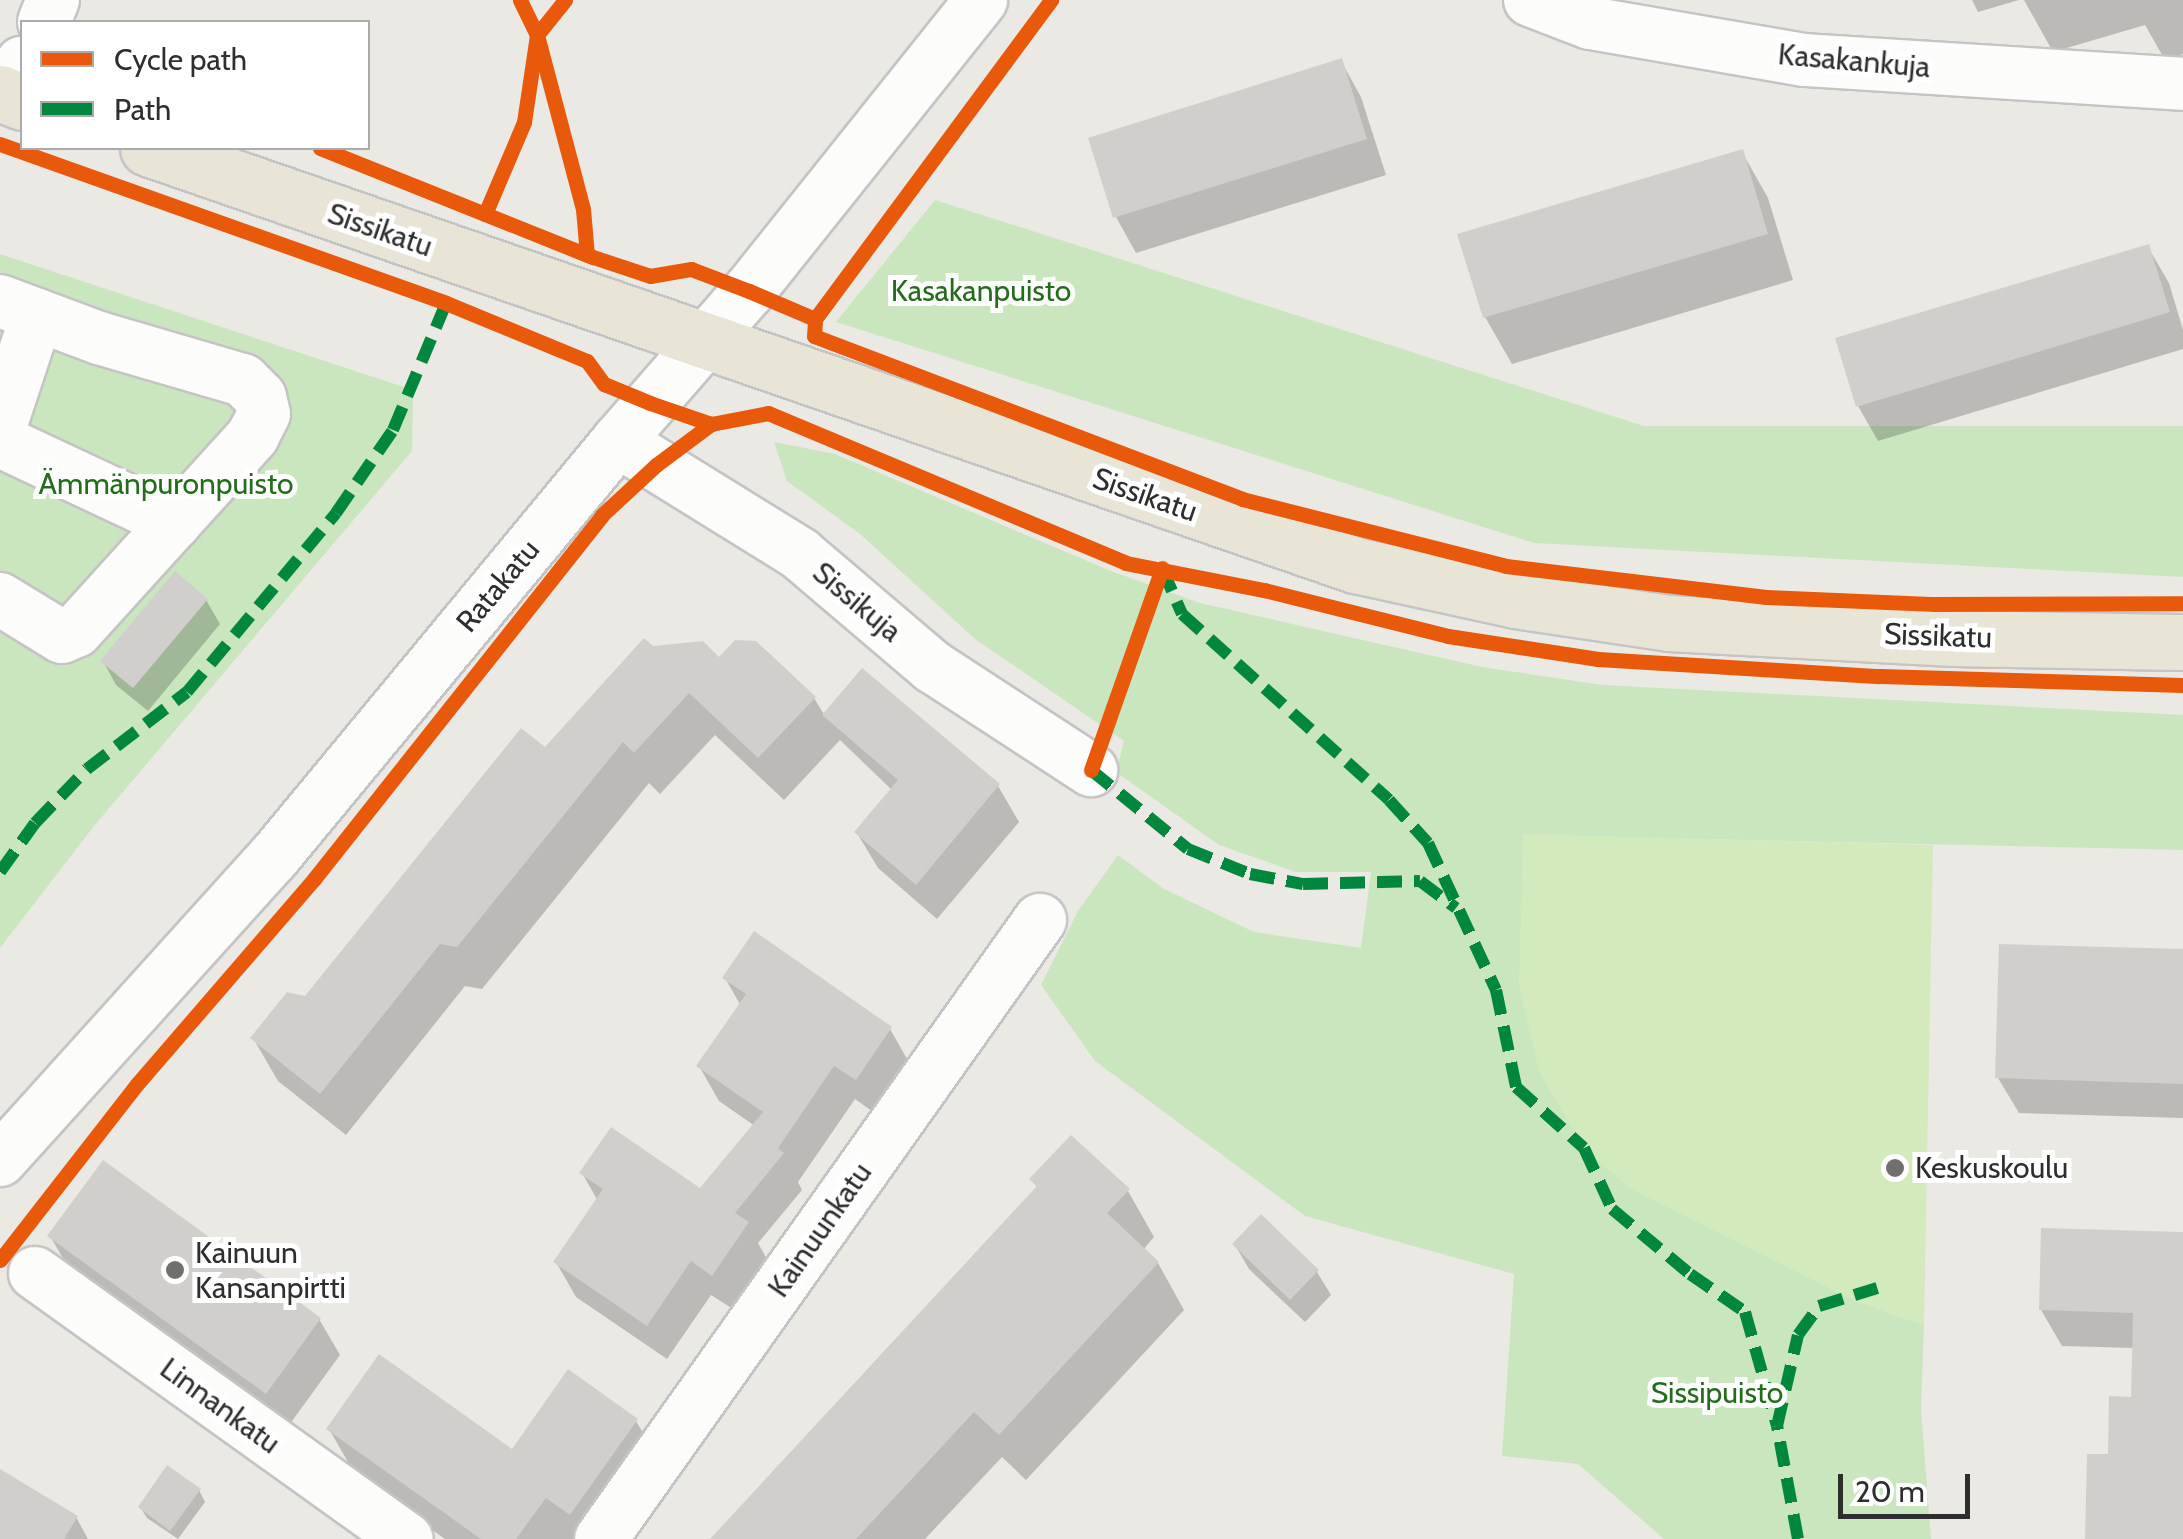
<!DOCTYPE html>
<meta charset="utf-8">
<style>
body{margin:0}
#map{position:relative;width:2183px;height:1539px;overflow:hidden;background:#ebe9e4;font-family:Cabin,sans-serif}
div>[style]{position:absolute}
.green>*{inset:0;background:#c9e6be}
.pitch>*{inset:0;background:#d3eabc}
.shadow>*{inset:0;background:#0003}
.building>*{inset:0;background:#d0cfcb}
.roads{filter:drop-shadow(2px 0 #c5c4c4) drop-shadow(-2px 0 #c5c4c4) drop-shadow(0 2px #c5c4c4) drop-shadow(0 -2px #c5c4c4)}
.minor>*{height:52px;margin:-26px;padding:0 26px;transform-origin:26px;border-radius:26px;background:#fcfcfb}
.major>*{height:55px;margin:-27.5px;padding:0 27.5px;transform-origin:27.5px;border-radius:27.5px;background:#e8e5d6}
.quiet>*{height:12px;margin-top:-6px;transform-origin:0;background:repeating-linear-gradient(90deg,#00873e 0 25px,transparent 0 37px)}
.cycleway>*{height:15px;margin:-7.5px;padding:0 7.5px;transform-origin:7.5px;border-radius:7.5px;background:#e8590c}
.dots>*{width:28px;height:28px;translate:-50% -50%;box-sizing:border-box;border:5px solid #fff;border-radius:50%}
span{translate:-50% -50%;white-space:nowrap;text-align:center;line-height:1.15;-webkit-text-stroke:10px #fff;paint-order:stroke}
.street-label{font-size:30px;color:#2e2e2e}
.park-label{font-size:30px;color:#246c1c}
.poi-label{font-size:30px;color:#2e2e2e}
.left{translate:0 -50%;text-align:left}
.legend{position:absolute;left:20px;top:20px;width:350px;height:130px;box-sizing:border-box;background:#fff;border:2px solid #ababab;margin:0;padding:12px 18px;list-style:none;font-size:30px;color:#2e2e2e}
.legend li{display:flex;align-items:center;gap:20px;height:50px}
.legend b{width:50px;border:2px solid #ababab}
.scale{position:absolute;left:1838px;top:1474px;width:132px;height:45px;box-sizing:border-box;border:5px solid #2e2e2e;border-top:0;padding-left:12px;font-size:30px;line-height:35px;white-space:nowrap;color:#2e2e2e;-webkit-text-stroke:8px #fff;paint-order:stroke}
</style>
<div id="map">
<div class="green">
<div style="clip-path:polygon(935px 200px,1644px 426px,2183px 426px,2183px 577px,1534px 543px,836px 322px)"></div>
<div style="clip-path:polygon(0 254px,413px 390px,412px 451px,94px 826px,0 948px)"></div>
<div style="clip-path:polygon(774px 442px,835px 454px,1111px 571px,1200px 603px,1482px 667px,1602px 685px,2183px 715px,2183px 850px,1523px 835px,1853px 1300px,1924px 1325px,1921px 1409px,1931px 1539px,1664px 1539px,1578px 1464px,1502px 1456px,1514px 1274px,1305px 1216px,1095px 1061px,1041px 985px,1078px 911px,1118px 855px,1164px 889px,1254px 932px,1361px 948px,1371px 872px,1296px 872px,1219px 845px,1116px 772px,1124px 741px,975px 639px,860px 534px,787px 481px)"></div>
</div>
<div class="pitch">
<div style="clip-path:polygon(1523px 834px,1933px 845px,1924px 1325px,1853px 1300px,1629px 1188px,1584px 1148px,1539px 1072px,1519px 985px)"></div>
</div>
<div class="shadow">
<div style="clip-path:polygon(1972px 0,2019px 0,1978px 12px)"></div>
<div style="clip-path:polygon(2024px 0,2183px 0,2183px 54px,2165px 60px,2145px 25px,2053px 52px)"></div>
<div style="clip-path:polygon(1341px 61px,1361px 97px,1386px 175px,1136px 253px,1116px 217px,1091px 139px)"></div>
<div style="clip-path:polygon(1742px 152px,1768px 198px,1793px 280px,1512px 364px,1485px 317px)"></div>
<div style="clip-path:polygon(2148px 247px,2169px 283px,2183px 330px,2183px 349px,1878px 441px,1858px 406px)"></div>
<div style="clip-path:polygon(206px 600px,220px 624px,148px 711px,116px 685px,103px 661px)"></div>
<div style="clip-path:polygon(652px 649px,720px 660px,814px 698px,825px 716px,862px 672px,998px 786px,1019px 822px,937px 919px,878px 868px,857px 833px,893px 791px,840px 740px,784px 800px,715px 735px,660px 794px,649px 783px,482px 989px,465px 986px,346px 1135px,278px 1081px,253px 1038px,306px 998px,545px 751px)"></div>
<div style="clip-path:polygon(2183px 952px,2183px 1118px,2019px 1113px,1998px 1078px)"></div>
<div style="clip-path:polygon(725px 978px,890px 1029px,910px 1064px,876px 1114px,855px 1099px,798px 1182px,802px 1190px,758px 1243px,767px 1259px,733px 1309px,711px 1295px,667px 1359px,576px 1297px,556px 1262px,598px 1201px,582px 1173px,701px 1192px,755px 1126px,719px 1101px,699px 1066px,741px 1006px)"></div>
<div style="clip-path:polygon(1032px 1179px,1128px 1191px,1154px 1237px,1143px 1250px,1158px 1263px,1184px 1310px,1026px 1480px,1002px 1457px,925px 1539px,714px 1539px,1038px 1189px)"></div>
<div style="clip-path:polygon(2183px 1235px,2183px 1539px,2088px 1539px,2110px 1457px,2134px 1399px,2135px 1348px,2062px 1346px,2041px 1310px)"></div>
<div style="clip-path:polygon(50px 1236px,319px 1319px,340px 1355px,287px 1428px,71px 1272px)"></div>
<div style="clip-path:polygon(1235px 1245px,1317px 1272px,1331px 1295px,1305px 1322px,1249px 1269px)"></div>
<div style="clip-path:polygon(636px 1421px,663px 1467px,612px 1539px,445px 1539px,356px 1476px,329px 1429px,512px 1452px)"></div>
<div style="clip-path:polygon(199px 1490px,205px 1502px,178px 1539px,147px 1518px,140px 1507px)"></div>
<div style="clip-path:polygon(0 1497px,76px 1517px,88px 1539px,0 1539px)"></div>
</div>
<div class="building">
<div style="clip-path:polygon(1342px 58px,1367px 139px,1113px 218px,1088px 138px)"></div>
<div style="clip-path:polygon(1743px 149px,1768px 234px,1483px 318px,1457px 234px)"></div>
<div style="clip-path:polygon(2149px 244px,2170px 312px,1856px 407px,1835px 338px)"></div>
<div style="clip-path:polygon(175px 571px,208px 599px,133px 688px,100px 661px)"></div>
<div style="clip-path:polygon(644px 638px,653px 646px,703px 641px,719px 657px,735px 640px,756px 641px,816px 697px,758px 758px,689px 693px,634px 753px,623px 742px,457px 947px,440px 944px,320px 1094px,250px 1038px,287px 992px,305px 996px,521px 728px,545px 747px)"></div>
<div style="clip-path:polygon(862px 668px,1000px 784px,916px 885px,854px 832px,898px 780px,822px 715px)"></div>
<div style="clip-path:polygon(754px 931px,892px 1027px,856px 1080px,834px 1066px,778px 1148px,784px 1153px,735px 1213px,749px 1222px,712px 1276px,691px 1261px,647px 1326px,553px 1262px,603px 1189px,579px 1173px,611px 1127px,700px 1188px,763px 1112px,696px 1066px,746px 994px,722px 978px)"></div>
<div style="clip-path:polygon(1999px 944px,2183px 949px,2183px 1084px,1995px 1078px)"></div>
<div style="clip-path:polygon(1071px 1135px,1130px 1189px,1107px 1213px,1159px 1262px,999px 1435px,974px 1412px,856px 1539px,710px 1539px,1037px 1186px,1029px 1179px)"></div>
<div style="clip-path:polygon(103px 1160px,321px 1318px,266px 1394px,47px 1236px)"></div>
<div style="clip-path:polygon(1261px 1214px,1319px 1270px,1290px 1300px,1232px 1244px)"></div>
<div style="clip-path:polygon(2041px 1228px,2183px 1232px,2183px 1539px,2085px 1539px,2087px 1454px,2108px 1454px,2109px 1396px,2131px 1397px,2133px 1313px,2039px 1310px)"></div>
<div style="clip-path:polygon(379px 1354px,512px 1449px,568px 1369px,638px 1419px,570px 1515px,546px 1498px,516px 1539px,481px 1539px,326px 1429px)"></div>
<div style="clip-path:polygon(167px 1465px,201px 1489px,170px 1531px,138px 1507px)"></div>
<div style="clip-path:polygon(0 1469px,78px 1516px,64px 1539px,0 1539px)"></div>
</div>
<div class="roads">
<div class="minor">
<div style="left:1530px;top:0;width:64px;rotate:21deg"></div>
<div style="left:1590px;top:23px;width:218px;rotate:9.8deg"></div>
<div style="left:1805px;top:60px;width:379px;rotate:3.6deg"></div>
<div style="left:44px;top:22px;width:24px;rotate:-68deg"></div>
<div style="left:4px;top:95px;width:37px;rotate:-61deg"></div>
<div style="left:0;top:301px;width:106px;rotate:20.5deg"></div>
<div style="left:99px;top:338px;width:150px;rotate:16.3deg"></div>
<div style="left:243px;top:380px;width:24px;rotate:45deg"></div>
<div style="left:260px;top:397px;width:17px;rotate:77deg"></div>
<div style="left:264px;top:414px;width:25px;rotate:117deg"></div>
<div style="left:253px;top:436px;width:263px;rotate:132.2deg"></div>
<div style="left:76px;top:631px;width:15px;rotate:157deg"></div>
<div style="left:62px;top:637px;width:73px;rotate:-148.5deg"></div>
<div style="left:0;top:427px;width:118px;rotate:-71.7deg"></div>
<div style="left:0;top:441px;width:193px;rotate:25.1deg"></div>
<div style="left:618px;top:441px;width:214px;rotate:31.8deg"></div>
<div style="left:800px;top:554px;width:175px;rotate:40.4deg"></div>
<div style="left:933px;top:667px;width:189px;rotate:33.1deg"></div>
<div style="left:0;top:1160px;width:409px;rotate:-47.9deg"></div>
<div style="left:274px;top:857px;width:540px;rotate:-50.41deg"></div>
<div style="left:618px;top:441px;width:199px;rotate:-48.9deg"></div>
<div style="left:749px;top:291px;width:372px;rotate:-51.4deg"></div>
<div style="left:35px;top:1273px;width:457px;rotate:35.6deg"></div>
<div style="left:601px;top:1539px;width:759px;rotate:-54.66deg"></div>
</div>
<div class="major">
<div style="left:0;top:93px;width:24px;rotate:22deg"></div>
<div style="left:148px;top:148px;width:1277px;rotate:19.06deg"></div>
<div style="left:1355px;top:565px;width:164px;rotate:12.3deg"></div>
<div style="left:1515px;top:600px;width:155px;rotate:8.5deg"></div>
<div style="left:1668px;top:623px;width:286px;rotate:3deg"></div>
<div style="left:1954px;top:638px;width:229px;rotate:1deg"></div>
</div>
</div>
<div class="quiet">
<div style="left:1162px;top:568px;width:50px;rotate:66.5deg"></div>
<div style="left:1182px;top:614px;width:278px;rotate:41.9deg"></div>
<div style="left:1389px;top:800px;width:58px;rotate:47.8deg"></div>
<div style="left:1428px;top:843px;width:162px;rotate:65.2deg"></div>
<div style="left:1496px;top:990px;width:99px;rotate:78.3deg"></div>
<div style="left:1516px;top:1087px;width:91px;rotate:41.9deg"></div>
<div style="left:1584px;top:1148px;width:67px;rotate:65.3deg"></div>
<div style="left:1612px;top:1209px;width:102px;rotate:39.8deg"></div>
<div style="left:1690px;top:1274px;width:67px;rotate:34.6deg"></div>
<div style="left:1745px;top:1312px;width:118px;rotate:74.3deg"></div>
<div style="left:1091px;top:770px;width:125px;rotate:39.2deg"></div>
<div style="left:1188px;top:849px;width:67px;rotate:22deg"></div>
<div style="left:1250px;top:874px;width:54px;rotate:10.7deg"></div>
<div style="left:1303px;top:884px;width:117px;rotate:-1.5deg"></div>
<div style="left:1420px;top:881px;width:45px;rotate:36.9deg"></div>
<div style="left:0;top:872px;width:60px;rotate:-54.5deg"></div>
<div style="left:35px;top:823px;width:75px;rotate:-46.1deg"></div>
<div style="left:87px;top:769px;width:126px;rotate:-37.6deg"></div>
<div style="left:187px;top:692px;width:233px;rotate:-50.2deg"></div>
<div style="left:336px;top:513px;width:101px;rotate:-55.5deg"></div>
<div style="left:393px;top:430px;width:138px;rotate:-67.3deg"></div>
<div style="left:1798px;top:1539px;width:115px;rotate:-100.5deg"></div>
<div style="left:1777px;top:1426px;width:93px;rotate:-77deg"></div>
<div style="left:1798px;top:1335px;width:36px;rotate:-54deg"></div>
<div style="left:1819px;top:1306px;width:61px;rotate:-17.2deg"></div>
</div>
<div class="cycleway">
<div style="left:565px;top:0;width:45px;rotate:128.7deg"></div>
<div style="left:537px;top:35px;width:180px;rotate:75.2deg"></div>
<div style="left:583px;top:209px;width:46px;rotate:85deg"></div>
<div style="left:0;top:144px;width:473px;rotate:19.6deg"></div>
<div style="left:446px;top:303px;width:152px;rotate:22.4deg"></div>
<div style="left:587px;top:361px;width:29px;rotate:54deg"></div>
<div style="left:604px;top:384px;width:50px;rotate:22.4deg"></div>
<div style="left:650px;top:403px;width:65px;rotate:19deg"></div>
<div style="left:711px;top:424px;width:58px;rotate:-10.9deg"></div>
<div style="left:768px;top:413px;width:388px;rotate:22.7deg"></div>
<div style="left:1126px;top:563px;width:141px;rotate:11.1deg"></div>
<div style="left:1264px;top:590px;width:190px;rotate:14deg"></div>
<div style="left:1448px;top:636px;width:152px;rotate:8.7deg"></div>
<div style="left:1598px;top:659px;width:282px;rotate:3.5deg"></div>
<div style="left:1879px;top:676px;width:304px;rotate:1.7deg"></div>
<div style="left:320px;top:148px;width:294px;rotate:21.8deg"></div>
<div style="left:593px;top:257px;width:60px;rotate:18.4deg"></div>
<div style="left:650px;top:276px;width:42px;rotate:-9.7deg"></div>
<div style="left:691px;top:269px;width:62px;rotate:20.8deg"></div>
<div style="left:749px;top:291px;width:72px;rotate:23deg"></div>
<div style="left:815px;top:319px;width:17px;rotate:93deg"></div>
<div style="left:814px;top:336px;width:458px;rotate:20.8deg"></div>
<div style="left:1242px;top:499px;width:272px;rotate:14.2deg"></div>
<div style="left:1506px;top:566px;width:262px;rotate:6.8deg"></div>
<div style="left:1766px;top:597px;width:170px;rotate:2.4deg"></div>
<div style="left:1936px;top:604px;width:247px;rotate:-0.2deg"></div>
<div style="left:485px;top:214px;width:100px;rotate:-67deg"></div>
<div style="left:524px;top:122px;width:88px;rotate:-81.5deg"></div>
<div style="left:537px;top:35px;width:39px;rotate:-116deg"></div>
<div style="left:815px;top:319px;width:397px;rotate:-53.5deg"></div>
<div style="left:1091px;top:770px;width:214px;rotate:-70.6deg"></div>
<div style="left:0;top:1260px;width:224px;rotate:-52.1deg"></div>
<div style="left:138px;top:1083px;width:269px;rotate:-49.2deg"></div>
<div style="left:314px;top:879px;width:464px;rotate:-51.6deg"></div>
<div style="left:602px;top:515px;width:74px;rotate:-42.8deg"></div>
<div style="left:656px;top:465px;width:69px;rotate:-36.7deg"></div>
</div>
<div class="dots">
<div style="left:1895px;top:1168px;background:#706f6e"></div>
<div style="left:175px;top:1270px;background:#706f6e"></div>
</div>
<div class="street-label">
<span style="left:1854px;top:61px;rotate:5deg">Kasakankuja</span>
<span style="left:380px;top:230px;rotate:19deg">Sissikatu</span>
<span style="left:1145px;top:495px;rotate:19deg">Sissikatu</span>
<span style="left:498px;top:586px;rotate:-50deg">Ratakatu</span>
<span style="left:857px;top:602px;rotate:40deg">Sissikuja</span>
<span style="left:1938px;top:636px;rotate:2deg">Sissikatu</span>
<span style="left:820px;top:1230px;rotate:-55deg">Kainuunkatu</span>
<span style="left:220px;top:1406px;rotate:36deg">Linnankatu</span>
</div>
<div class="park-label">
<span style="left:981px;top:291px">Kasakanpuisto</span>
<span style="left:166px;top:484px">Ämmänpuronpuisto</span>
<span style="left:1717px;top:1393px">Sissipuisto</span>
</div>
<div class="poi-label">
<span class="left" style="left:1915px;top:1168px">Keskuskoulu</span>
<span class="left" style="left:195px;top:1270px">Kainuun<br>Kansanpirtti</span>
</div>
<ul class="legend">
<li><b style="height:12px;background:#e8590c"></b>Cycle path</li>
<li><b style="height:12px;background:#00873e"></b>Path</li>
</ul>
<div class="scale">20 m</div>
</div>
